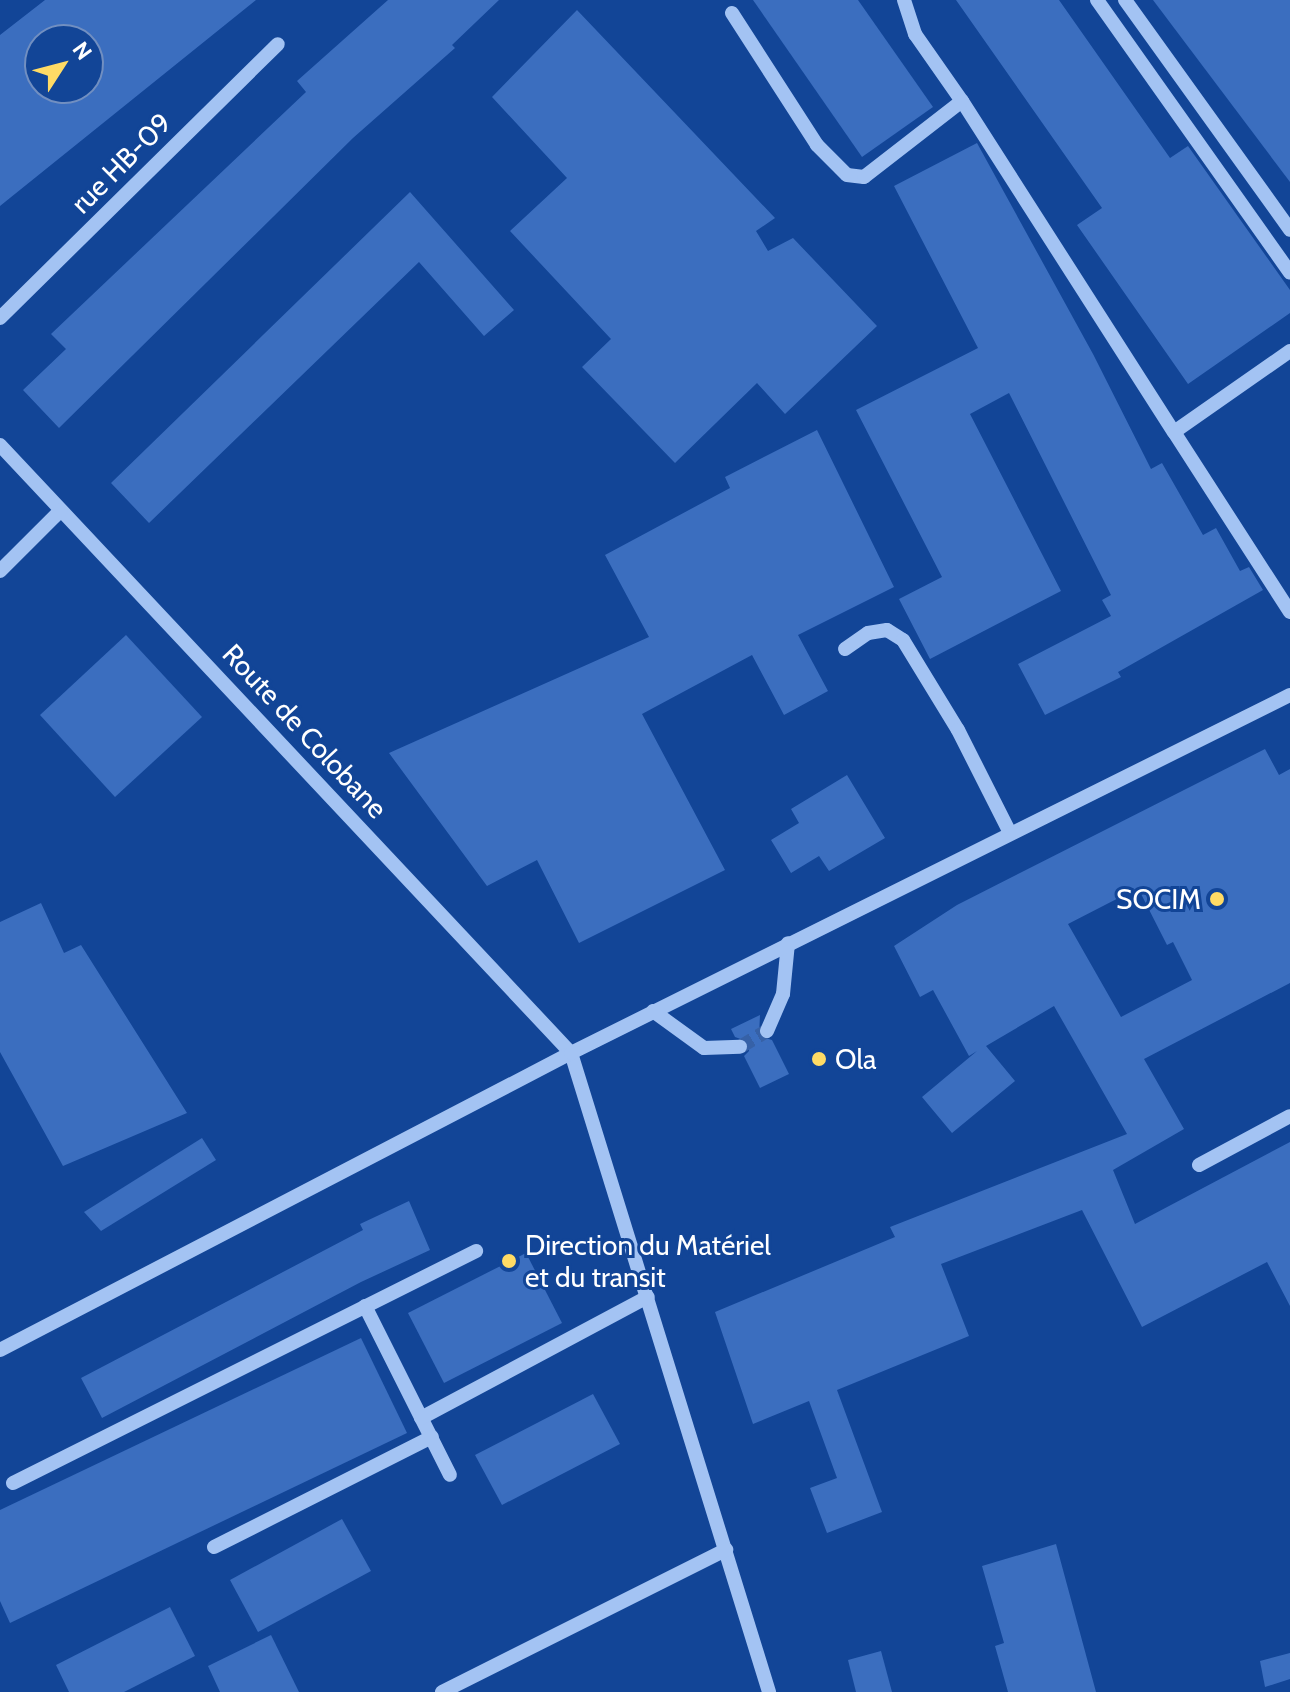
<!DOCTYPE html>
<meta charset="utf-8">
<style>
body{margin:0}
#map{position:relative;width:1290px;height:1692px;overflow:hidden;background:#124597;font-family:Cabin,sans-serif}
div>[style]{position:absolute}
.building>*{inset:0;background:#3b6ebf}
.minor-tunnel>*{height:14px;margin-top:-7px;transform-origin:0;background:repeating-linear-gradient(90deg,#3661a7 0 14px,transparent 0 21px)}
.minor>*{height:14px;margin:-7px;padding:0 7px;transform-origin:7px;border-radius:7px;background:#a3c3f3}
.dots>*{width:22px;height:22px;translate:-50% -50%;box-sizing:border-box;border:4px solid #124597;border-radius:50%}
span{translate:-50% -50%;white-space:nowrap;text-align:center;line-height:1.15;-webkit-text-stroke:6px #124597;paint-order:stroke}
.street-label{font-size:28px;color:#fff}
.poi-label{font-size:28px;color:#fff}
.right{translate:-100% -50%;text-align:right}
.left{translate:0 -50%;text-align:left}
.north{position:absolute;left:24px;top:24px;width:80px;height:80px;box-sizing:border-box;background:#124597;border:2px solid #718fc1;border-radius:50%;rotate:54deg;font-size:22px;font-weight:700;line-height:32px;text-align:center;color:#fff}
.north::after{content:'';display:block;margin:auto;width:28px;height:36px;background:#ffdb65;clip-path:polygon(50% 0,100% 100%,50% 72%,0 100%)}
</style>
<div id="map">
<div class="building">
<div style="clip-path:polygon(evenodd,45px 0,256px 0,0 206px,0 35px,45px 0,40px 40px,88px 40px,88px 88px,40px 88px,40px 40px)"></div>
<div style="clip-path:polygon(388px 0,499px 0,452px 45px,455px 48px,353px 138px,59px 428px,23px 390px,66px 349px,51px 334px,306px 92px,297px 81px)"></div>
<div style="clip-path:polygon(753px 0,858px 0,933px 107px,862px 157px)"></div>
<div style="clip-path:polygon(956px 0,1059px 0,1170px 158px,1188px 146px,1290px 290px,1290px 313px,1188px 384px,1077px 225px,1102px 208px)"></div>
<div style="clip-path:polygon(1153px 0,1290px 0,1290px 182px)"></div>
<div style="clip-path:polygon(577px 10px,775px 218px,756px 231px,768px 251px,793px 238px,877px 326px,785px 414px,757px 383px,675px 463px,582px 367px,611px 339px,510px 231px,567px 178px,492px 97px)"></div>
<div style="clip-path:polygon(977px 143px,1093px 354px,1151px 469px,1162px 463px,1203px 535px,1216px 528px,1240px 571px,1249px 567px,1263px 590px,1118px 672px,1121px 677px,1045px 715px,1018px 664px,1111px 616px,1102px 600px,1111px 595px,1009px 393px,970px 414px,1061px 591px,930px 659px,899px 599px,942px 577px,856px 410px,978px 348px,894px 186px)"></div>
<div style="clip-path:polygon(410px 192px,514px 310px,484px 336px,419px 262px,149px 523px,111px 483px)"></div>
<div style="clip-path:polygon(817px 430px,894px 587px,798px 635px,828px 691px,784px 715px,752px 655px,642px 714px,725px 870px,579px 943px,537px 860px,487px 886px,389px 753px,649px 637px,605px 555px,730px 488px,725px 477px)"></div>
<div style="clip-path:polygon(126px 635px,202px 717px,115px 797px,40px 715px)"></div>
<div style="clip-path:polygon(evenodd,1265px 749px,1279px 775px,1290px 769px,1290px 983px,1144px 1059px,1184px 1129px,1113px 1170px,1135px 1224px,1290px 1142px,1290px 1306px,1267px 1262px,1142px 1327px,1082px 1210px,941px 1264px,969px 1336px,837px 1390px,882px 1512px,827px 1533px,810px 1488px,837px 1478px,809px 1401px,753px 1424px,715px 1312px,895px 1237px,890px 1227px,1127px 1134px,1054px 1006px,986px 1046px,1015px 1081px,952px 1133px,922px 1097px,977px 1051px,969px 1056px,933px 990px,920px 997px,894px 946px,957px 905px,1265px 749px,1138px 888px,1167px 945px,1173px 942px,1192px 980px,1121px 1017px,1068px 924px,1138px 888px)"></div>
<div style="clip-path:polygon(847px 775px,885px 838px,829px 871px,819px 856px,791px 873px,771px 840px,799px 823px,791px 809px)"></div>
<div style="clip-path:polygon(41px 903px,64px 953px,81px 945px,187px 1113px,63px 1166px,0 1052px,0 922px)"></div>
<div style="clip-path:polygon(760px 1015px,759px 1036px,772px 1040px,789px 1074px,760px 1088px,744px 1056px,749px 1051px,749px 1042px,735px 1037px,731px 1029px)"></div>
<div style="clip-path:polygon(202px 1138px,216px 1160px,101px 1231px,84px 1212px)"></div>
<div style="clip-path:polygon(409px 1201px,430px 1250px,361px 1282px,102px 1418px,81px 1378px,363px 1230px,360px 1224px)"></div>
<div style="clip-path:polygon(526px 1253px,562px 1323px,444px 1383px,408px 1313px)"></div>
<div style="clip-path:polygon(361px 1338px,407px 1433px,10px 1623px,0 1601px,0 1510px)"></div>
<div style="clip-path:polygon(593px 1394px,620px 1444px,502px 1505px,475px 1455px)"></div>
<div style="clip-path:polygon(342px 1519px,371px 1571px,258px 1632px,230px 1580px)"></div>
<div style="clip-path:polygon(1056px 1544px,1096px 1692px,1008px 1692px,995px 1646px,1004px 1643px,982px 1566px)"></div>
<div style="clip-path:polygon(170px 1607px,195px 1656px,124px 1692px,69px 1692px,56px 1665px)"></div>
<div style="clip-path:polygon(271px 1635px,299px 1692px,220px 1692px,208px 1666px)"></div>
<div style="clip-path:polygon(881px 1651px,892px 1692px,856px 1692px,848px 1660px)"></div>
<div style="clip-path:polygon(1290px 1653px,1290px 1679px,1265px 1687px,1260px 1661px)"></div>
</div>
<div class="minor-tunnel">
<div style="left:740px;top:1047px;width:31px;rotate:-31deg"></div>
</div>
<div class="minor">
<div style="left:904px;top:0;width:36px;rotate:72deg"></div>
<div style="left:915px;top:34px;width:82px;rotate:55deg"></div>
<div style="left:962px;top:101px;width:393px;rotate:57.4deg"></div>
<div style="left:1097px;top:0;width:334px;rotate:54.7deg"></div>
<div style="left:1125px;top:0;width:283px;rotate:54.3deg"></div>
<div style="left:732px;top:13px;width:157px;rotate:57.2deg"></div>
<div style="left:817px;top:145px;width:42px;rotate:45deg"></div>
<div style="left:847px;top:175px;width:17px;rotate:7deg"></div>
<div style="left:864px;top:177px;width:124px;rotate:-37.8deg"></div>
<div style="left:0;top:318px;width:390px;rotate:-44.6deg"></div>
<div style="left:1290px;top:351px;width:141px;rotate:145.1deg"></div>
<div style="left:1174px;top:432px;width:214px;rotate:57.2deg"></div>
<div style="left:0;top:445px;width:834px;rotate:46.8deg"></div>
<div style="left:571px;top:1053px;width:669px;rotate:72.78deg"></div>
<div style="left:0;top:571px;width:86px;rotate:-45deg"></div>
<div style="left:845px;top:649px;width:28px;rotate:-35deg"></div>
<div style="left:868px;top:633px;width:19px;rotate:-9deg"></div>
<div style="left:887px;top:630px;width:19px;rotate:32deg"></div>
<div style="left:903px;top:640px;width:105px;rotate:58.6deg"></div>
<div style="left:958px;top:730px;width:115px;rotate:63.2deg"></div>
<div style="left:653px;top:1011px;width:63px;rotate:36deg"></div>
<div style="left:704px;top:1048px;width:36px;rotate:-2deg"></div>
<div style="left:767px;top:1031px;width:40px;rotate:-66.6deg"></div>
<div style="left:783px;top:994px;width:51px;rotate:-84.4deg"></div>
<div style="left:1199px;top:1165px;width:103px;rotate:-28.3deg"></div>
<div style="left:365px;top:1306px;width:189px;rotate:63.3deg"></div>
<div style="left:0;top:1350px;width:644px;rotate:-27.48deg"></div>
<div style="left:571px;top:1053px;width:803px;rotate:-26.47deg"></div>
<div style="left:421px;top:1418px;width:257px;rotate:-28.1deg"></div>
<div style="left:13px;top:1483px;width:518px;rotate:-26.61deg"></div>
<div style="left:214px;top:1547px;width:244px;rotate:-26.8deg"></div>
<div style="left:442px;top:1692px;width:318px;rotate:-26.6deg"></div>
</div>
<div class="dots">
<div style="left:1217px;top:899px;background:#ffdb65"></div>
<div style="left:819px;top:1059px;background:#ffdb65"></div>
<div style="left:509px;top:1261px;background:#ffdb65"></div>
</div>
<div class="street-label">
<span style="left:121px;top:163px;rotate:-45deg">rue HB-09</span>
<span style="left:305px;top:731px;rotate:47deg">Route de Colobane</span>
</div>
<div class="poi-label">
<span class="right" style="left:1201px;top:899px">SOCIM</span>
<span class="left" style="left:835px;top:1059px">Ola</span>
<span class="left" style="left:525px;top:1261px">Direction du Matériel<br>et du transit</span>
</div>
<div class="north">N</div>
</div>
